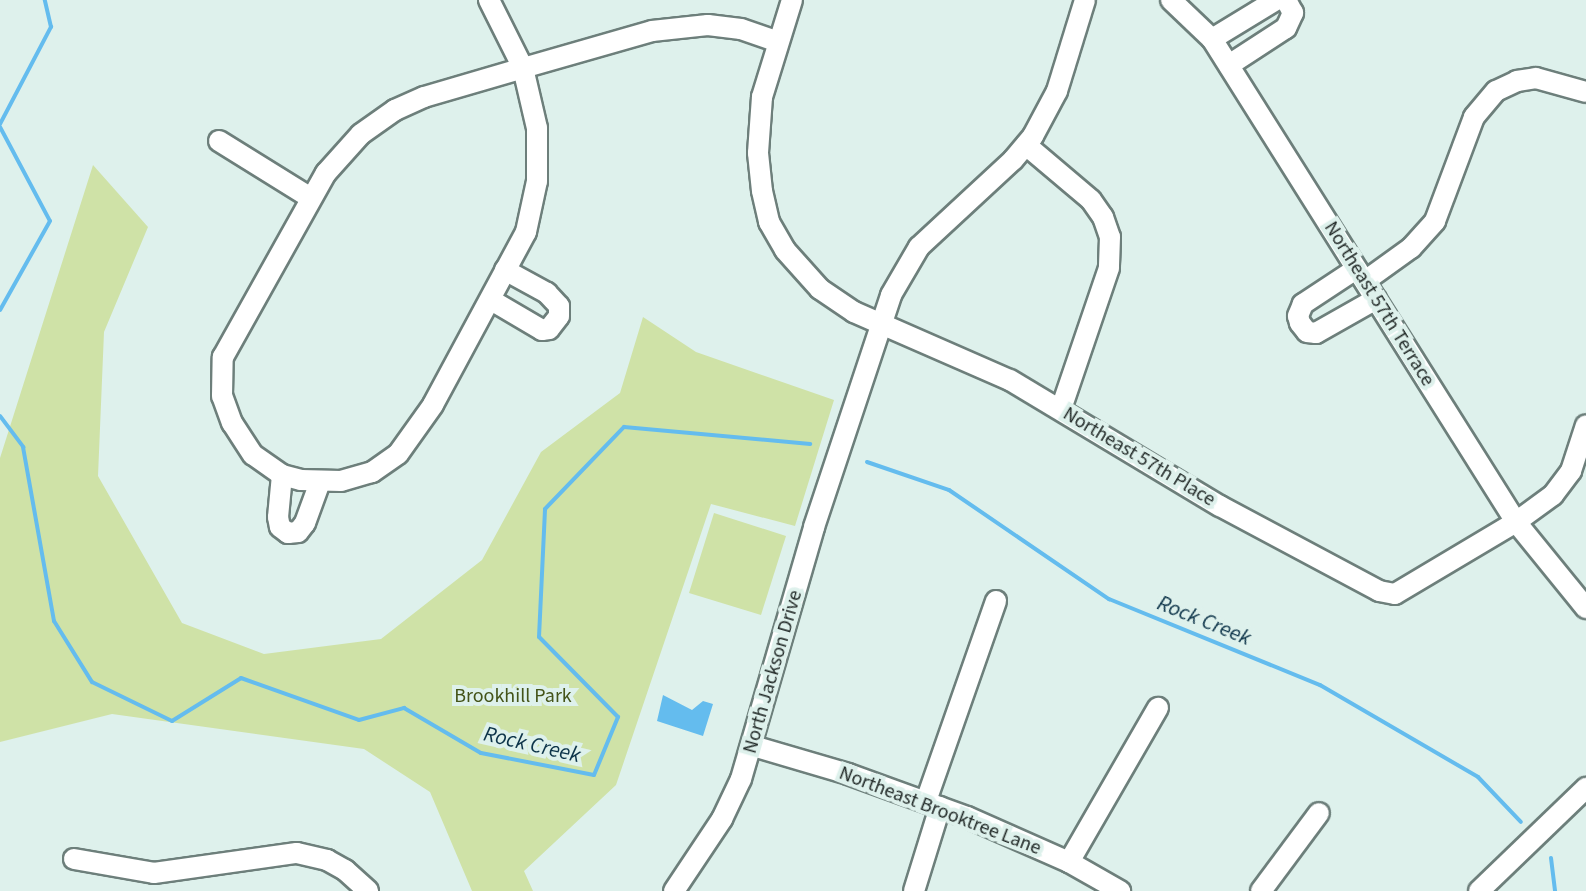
<!DOCTYPE html>
<style>
body{margin:0}
#map{position:relative;width:1586px;height:891px;overflow:hidden;background:#def1ec;font-family:"Source Sans 3",sans-serif}
div>[style]{position:absolute}
.green>*{inset:0;background:#cfe2a7}
.water>*{inset:0;background:#64bcee}
.stream>*{height:4px;margin:-2px;padding:0 2px;transform-origin:2px;border-radius:2px;background:#64bcee}
.roads{filter:drop-shadow(2px 0 #6d7f7b) drop-shadow(-2px 0 #6d7f7b) drop-shadow(0 2px #6d7f7b) drop-shadow(0 -2px #6d7f7b)}
.minor>*{height:20px;margin:-10px;padding:0 10px;transform-origin:10px;border-radius:10px;background:#fff}
span{translate:-50% -50%;white-space:nowrap;text-align:center;line-height:1.15;-webkit-text-stroke:8px #def1ec;paint-order:stroke}
.street-label{font-size:20px;color:#232b29}
.park-label{font-size:20px;color:#445419}
.water-label{font-size:22px;color:#0d3449;font-style:italic}
</style>
<div id="map">
<div class="green">
<div style="clip-path:polygon(93px 165px,148px 227px,104px 332px,98px 476px,182px 623px,264px 654px,381px 639px,482px 560px,541px 452px,620px 393px,643px 317px,696px 352px,834px 400px,795px 526px,711px 504px,616px 785px,524px 871px,533px 891px,472px 891px,430px 792px,364px 749px,112px 714px,0 742px,0 458px)"></div>
<div style="clip-path:polygon(714px 513px,786px 536px,761px 615px,689px 593px)"></div>
</div>
<div class="water">
<div style="clip-path:polygon(663px 695px,692px 710px,703px 701px,713px 704px,703px 736px,657px 721px)"></div>
</div>
<div class="stream">
<div style="left:0;top:124px;width:110px;rotate:-62.3deg"></div>
<div style="left:51px;top:27px;width:28px;rotate:-103deg"></div>
<div style="left:0;top:127px;width:106px;rotate:62deg"></div>
<div style="left:50px;top:221px;width:102px;rotate:119.3deg"></div>
<div style="left:0;top:416px;width:39px;rotate:53deg"></div>
<div style="left:23px;top:447px;width:177px;rotate:79.9deg"></div>
<div style="left:54px;top:621px;width:72px;rotate:58.1deg"></div>
<div style="left:92px;top:682px;width:89px;rotate:26deg"></div>
<div style="left:172px;top:721px;width:81px;rotate:-31.9deg"></div>
<div style="left:241px;top:678px;width:125px;rotate:19.6deg"></div>
<div style="left:359px;top:720px;width:47px;rotate:-14.9deg"></div>
<div style="left:404px;top:708px;width:89px;rotate:30.3deg"></div>
<div style="left:481px;top:753px;width:115px;rotate:11deg"></div>
<div style="left:594px;top:775px;width:63px;rotate:-67.5deg"></div>
<div style="left:618px;top:717px;width:112px;rotate:-134.6deg"></div>
<div style="left:539px;top:637px;width:128px;rotate:-87.3deg"></div>
<div style="left:545px;top:509px;width:114px;rotate:-46.1deg"></div>
<div style="left:624px;top:427px;width:187px;rotate:5.2deg"></div>
<div style="left:867px;top:462px;width:87px;rotate:18.9deg"></div>
<div style="left:949px;top:490px;width:194px;rotate:34.3deg"></div>
<div style="left:1109px;top:599px;width:228px;rotate:22.2deg"></div>
<div style="left:1320px;top:685px;width:183px;rotate:30.2deg"></div>
<div style="left:1478px;top:777px;width:62px;rotate:46.3deg"></div>
<div style="left:1551px;top:858px;width:33px;rotate:83deg"></div>
</div>
<div class="roads">
<div class="minor">
<div style="left:489px;top:0;width:76px;rotate:63.4deg"></div>
<div style="left:523px;top:68px;width:62px;rotate:76.9deg"></div>
<div style="left:537px;top:128px;width:53px;rotate:90deg"></div>
<div style="left:537px;top:181px;width:52px;rotate:102.2deg"></div>
<div style="left:526px;top:232px;width:196px;rotate:118.3deg"></div>
<div style="left:433px;top:405px;width:60px;rotate:125.5deg"></div>
<div style="left:398px;top:454px;width:32px;rotate:145deg"></div>
<div style="left:372px;top:472px;width:32px;rotate:164deg"></div>
<div style="left:341px;top:481px;width:40px;rotate:-178.6deg"></div>
<div style="left:301px;top:480px;width:20px;rotate:-165deg"></div>
<div style="left:282px;top:475px;width:35px;rotate:-145deg"></div>
<div style="left:253px;top:455px;width:38px;rotate:-123deg"></div>
<div style="left:232px;top:423px;width:29px;rotate:-110deg"></div>
<div style="left:222px;top:396px;width:39px;rotate:-89deg"></div>
<div style="left:223px;top:357px;width:211px;rotate:-60.8deg"></div>
<div style="left:326px;top:173px;width:52px;rotate:-48.1deg"></div>
<div style="left:361px;top:134px;width:42px;rotate:-35.2deg"></div>
<div style="left:395px;top:110px;width:32px;rotate:-24deg"></div>
<div style="left:424px;top:97px;width:103px;rotate:-16.3deg"></div>
<div style="left:523px;top:68px;width:134px;rotate:-16deg"></div>
<div style="left:652px;top:31px;width:56px;rotate:-6.1deg"></div>
<div style="left:708px;top:25px;width:33px;rotate:7deg"></div>
<div style="left:741px;top:29px;width:39px;rotate:19deg"></div>
<div style="left:792px;top:0;width:102px;rotate:107.2deg"></div>
<div style="left:762px;top:97px;width:56px;rotate:94.1deg"></div>
<div style="left:758px;top:153px;width:38px;rotate:84deg"></div>
<div style="left:762px;top:191px;width:32px;rotate:77deg"></div>
<div style="left:769px;top:222px;width:32px;rotate:60deg"></div>
<div style="left:785px;top:250px;width:52px;rotate:48.1deg"></div>
<div style="left:820px;top:289px;width:41px;rotate:34.1deg"></div>
<div style="left:854px;top:312px;width:170px;rotate:23.6deg"></div>
<div style="left:1010px;top:380px;width:245px;rotate:31deg"></div>
<div style="left:1220px;top:506px;width:180px;rotate:28.1deg"></div>
<div style="left:1379px;top:591px;width:16px;rotate:11deg"></div>
<div style="left:1395px;top:594px;width:141px;rotate:-30.8deg"></div>
<div style="left:1516px;top:522px;width:46px;rotate:-36.1deg"></div>
<div style="left:1553px;top:495px;width:30px;rotate:-53deg"></div>
<div style="left:1571px;top:471px;width:48px;rotate:-71.9deg"></div>
<div style="left:1171px;top:0;width:57px;rotate:43.6deg"></div>
<div style="left:1212px;top:39px;width:571px;rotate:57.81deg"></div>
<div style="left:1516px;top:522px;width:111px;rotate:50.9deg"></div>
<div style="left:1212px;top:39px;width:75px;rotate:-31.4deg"></div>
<div style="left:1229px;top:65px;width:68px;rotate:-33deg"></div>
<div style="left:1286px;top:28px;width:17px;rotate:-65deg"></div>
<div style="left:1293px;top:13px;width:15px;rotate:-118deg"></div>
<div style="left:219px;top:141px;width:108px;rotate:31.8deg"></div>
<div style="left:1026px;top:145px;width:85px;rotate:40.2deg"></div>
<div style="left:1091px;top:200px;width:21px;rotate:55deg"></div>
<div style="left:1103px;top:217px;width:21px;rotate:71deg"></div>
<div style="left:1110px;top:237px;width:31px;rotate:92deg"></div>
<div style="left:1109px;top:268px;width:149px;rotate:108.8deg"></div>
<div style="left:1356px;top:269px;width:64px;rotate:146.6deg"></div>
<div style="left:1303px;top:304px;width:13px;rotate:113deg"></div>
<div style="left:1298px;top:316px;width:7px;rotate:74deg"></div>
<div style="left:1300px;top:323px;width:11px;rotate:52deg"></div>
<div style="left:1307px;top:332px;width:9px;rotate:6deg"></div>
<div style="left:1316px;top:333px;width:69px;rotate:-29.5deg"></div>
<div style="left:1365px;top:281px;width:57px;rotate:-35.7deg"></div>
<div style="left:1411px;top:248px;width:36px;rotate:-48deg"></div>
<div style="left:1435px;top:221px;width:111px;rotate:-69.4deg"></div>
<div style="left:1474px;top:117px;width:34px;rotate:-50deg"></div>
<div style="left:1496px;top:91px;width:23px;rotate:-25deg"></div>
<div style="left:1517px;top:81px;width:19px;rotate:-9deg"></div>
<div style="left:1536px;top:78px;width:52px;rotate:15.6deg"></div>
<div style="left:491px;top:300px;width:59px;rotate:30.5deg"></div>
<div style="left:542px;top:330px;width:7px;rotate:-8deg"></div>
<div style="left:549px;top:329px;width:16px;rotate:-52deg"></div>
<div style="left:559px;top:316px;width:10px;rotate:-90deg"></div>
<div style="left:559px;top:306px;width:18px;rotate:-133deg"></div>
<div style="left:547px;top:293px;width:48px;rotate:-151.3deg"></div>
<div style="left:282px;top:475px;width:42px;rotate:95.4deg"></div>
<div style="left:278px;top:517px;width:10px;rotate:79deg"></div>
<div style="left:280px;top:527px;width:10px;rotate:37deg"></div>
<div style="left:288px;top:533px;width:10px;rotate:-6deg"></div>
<div style="left:298px;top:532px;width:11px;rotate:-52deg"></div>
<div style="left:305px;top:523px;width:44px;rotate:-69.9deg"></div>
<div style="left:753px;top:746px;width:99px;rotate:16.4deg"></div>
<div style="left:848px;top:774px;width:127px;rotate:19.9deg"></div>
<div style="left:967px;top:817px;width:111px;rotate:23.8deg"></div>
<div style="left:1069px;top:862px;width:59px;rotate:29.6deg"></div>
<div style="left:926px;top:801px;width:212px;rotate:-70.7deg"></div>
<div style="left:74px;top:859px;width:81px;rotate:9.9deg"></div>
<div style="left:154px;top:873px;width:144px;rotate:-8deg"></div>
<div style="left:297px;top:853px;width:31px;rotate:13deg"></div>
<div style="left:327px;top:860px;width:21px;rotate:29deg"></div>
<div style="left:345px;top:870px;width:31px;rotate:42deg"></div>
<div style="left:1069px;top:862px;width:178px;rotate:-60deg"></div>
<div style="left:674px;top:891px;width:87px;rotate:-56.3deg"></div>
<div style="left:722px;top:819px;width:44px;rotate:-64.6deg"></div>
<div style="left:741px;top:779px;width:262px;rotate:-73.8deg"></div>
<div style="left:814px;top:527px;width:244px;rotate:-71.6deg"></div>
<div style="left:891px;top:295px;width:56px;rotate:-59.7deg"></div>
<div style="left:919px;top:247px;width:128px;rotate:-42.8deg"></div>
<div style="left:1013px;top:160px;width:31px;rotate:-50deg"></div>
<div style="left:1033px;top:136px;width:51px;rotate:-61.9deg"></div>
<div style="left:1057px;top:91px;width:95px;rotate:-72.9deg"></div>
<div style="left:914px;top:891px;width:88px;rotate:-72.8deg"></div>
<div style="left:1261px;top:891px;width:97px;rotate:-53.4deg"></div>
<div style="left:1479px;top:891px;width:149px;rotate:-43.9deg"></div>
</div>
</div>
<div class="street-label">
<span style="left:1379px;top:304px;rotate:58deg">Northeast 57th Terrace</span>
<span style="left:1139px;top:457px;rotate:31deg">Northeast 57th Place</span>
<span style="left:773px;top:672px;rotate:-74deg">North Jackson Drive</span>
<span style="left:940px;top:811px;rotate:21deg">Northeast Brooktree Lane</span>
</div>
<div class="park-label">
<span style="left:513px;top:696px">Brookhill Park</span>
</div>
<div class="water-label">
<span style="left:1204px;top:621px;rotate:22deg">Rock Creek</span>
<span style="left:532px;top:745px;rotate:13deg">Rock Creek</span>
</div>
</div>
